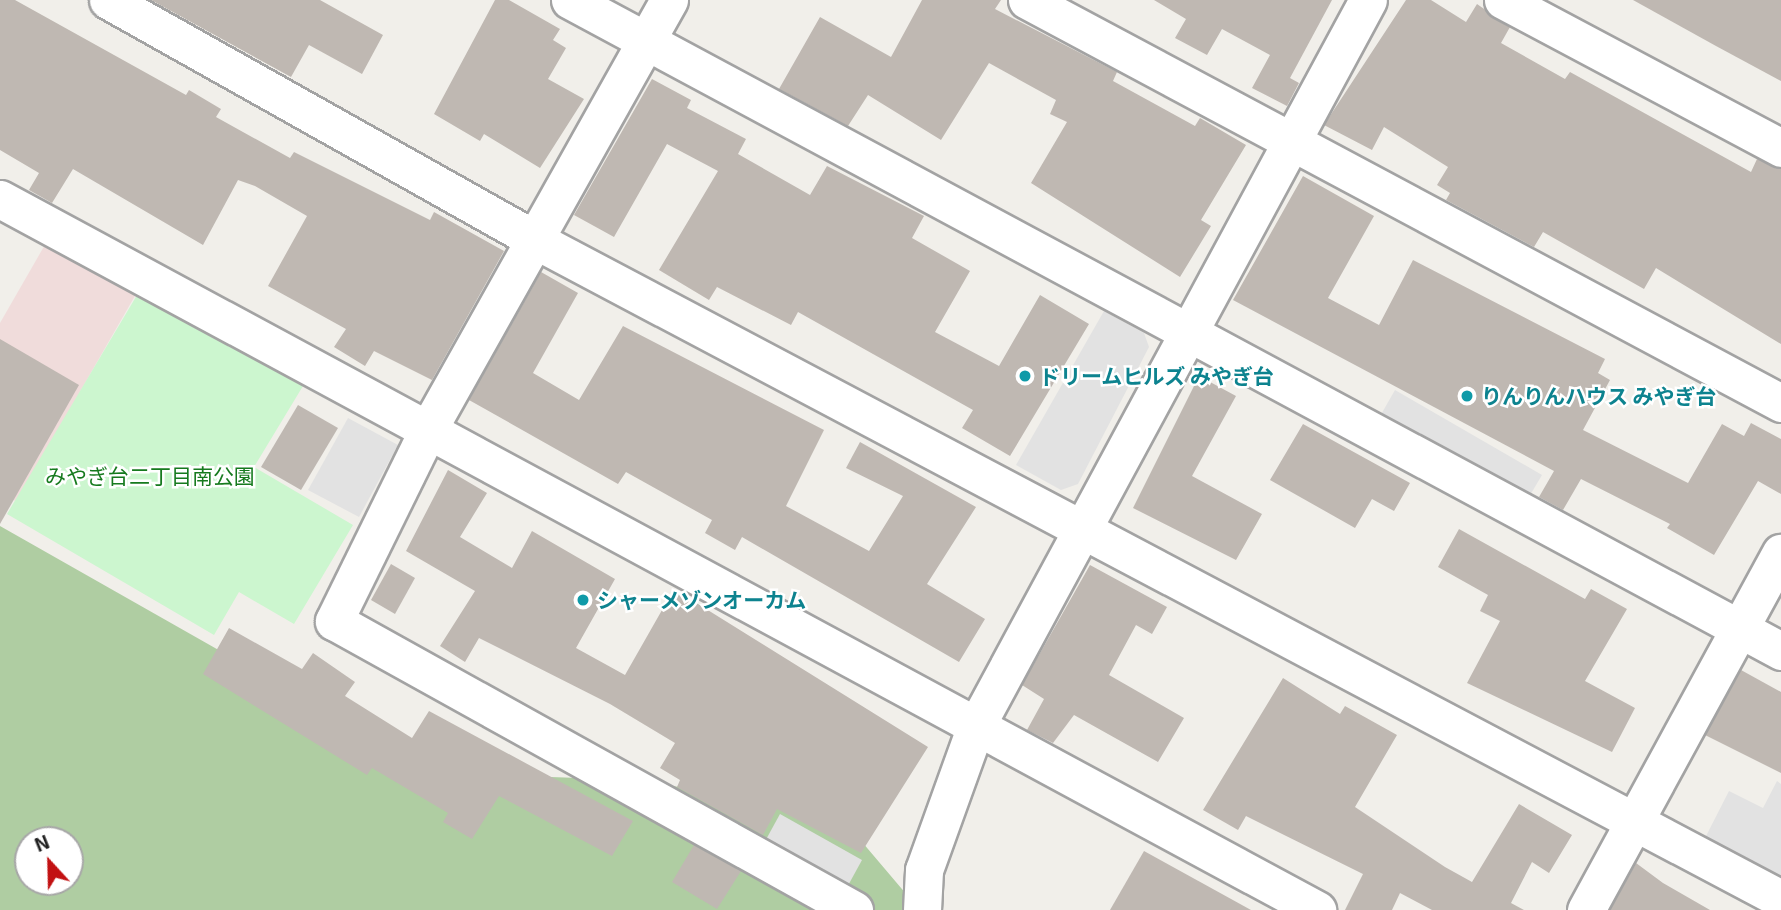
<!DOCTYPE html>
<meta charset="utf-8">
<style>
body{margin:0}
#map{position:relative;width:1781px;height:910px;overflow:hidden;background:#f1efea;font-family:"Exo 2","Noto Sans JP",sans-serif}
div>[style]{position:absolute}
.commercial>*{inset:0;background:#f0dcdb}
.forest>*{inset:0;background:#afcda2}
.park>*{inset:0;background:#ccf6cf}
.parking>*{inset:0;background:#e2e2e2}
.building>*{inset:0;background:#bfb8b2}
.roads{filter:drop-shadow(2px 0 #a3a3a3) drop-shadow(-2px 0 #a3a3a3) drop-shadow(0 2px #a3a3a3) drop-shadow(0 -2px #a3a3a3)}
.street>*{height:37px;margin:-18.5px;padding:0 18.5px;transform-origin:18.5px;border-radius:18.5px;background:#fff}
.dots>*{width:19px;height:19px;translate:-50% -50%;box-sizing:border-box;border:4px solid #fff;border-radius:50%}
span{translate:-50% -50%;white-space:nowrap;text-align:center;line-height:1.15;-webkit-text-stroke:5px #fff;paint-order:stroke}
.culture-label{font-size:21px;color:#0d838f;font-weight:700}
.left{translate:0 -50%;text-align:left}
.park-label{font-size:21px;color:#167a1e}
.north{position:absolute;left:14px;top:826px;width:70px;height:70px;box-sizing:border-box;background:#fff;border:2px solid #a7a7a7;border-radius:50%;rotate:338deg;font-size:19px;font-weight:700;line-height:28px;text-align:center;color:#222}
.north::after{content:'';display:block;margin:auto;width:24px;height:32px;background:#c21112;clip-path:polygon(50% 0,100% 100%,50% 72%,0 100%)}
</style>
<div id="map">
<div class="commercial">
<div style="clip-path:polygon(46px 243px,136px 294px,17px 502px,0 492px,0 323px)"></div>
</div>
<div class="forest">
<div style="clip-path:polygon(evenodd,0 526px,435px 773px,635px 780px,792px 805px,851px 829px,907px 895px,911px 910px,0 910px,0 526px,28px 840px,70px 840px,70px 882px,28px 882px,28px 840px)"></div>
</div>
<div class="park">
<div style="clip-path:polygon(140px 290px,303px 386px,254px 467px,353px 525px,294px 624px,239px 592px,214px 635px,7px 514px)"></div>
</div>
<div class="parking">
<div style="clip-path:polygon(1104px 311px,1144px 333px,1149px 347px,1078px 484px,1061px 490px,1016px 465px)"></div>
<div style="clip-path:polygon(1395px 390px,1542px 475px,1526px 502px,1379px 418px)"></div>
<div style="clip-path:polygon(348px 418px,398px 445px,359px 517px,308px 490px)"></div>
<div style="clip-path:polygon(1777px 781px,1781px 784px,1781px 880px,1704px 840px,1729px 791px,1763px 808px)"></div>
<div style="clip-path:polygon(780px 814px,862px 860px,845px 891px,763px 845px)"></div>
</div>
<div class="building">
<div style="clip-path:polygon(0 0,15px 0,186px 95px,189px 90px,221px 109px,216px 117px,290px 158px,294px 152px,430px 220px,434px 212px,504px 251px,432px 380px,374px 351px,365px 366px,334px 347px,346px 329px,268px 286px,307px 216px,255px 186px,238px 180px,203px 245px,73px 169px,52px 203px,29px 190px,39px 173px,0 150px)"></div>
<div style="clip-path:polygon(151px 0,320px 0,383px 35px,362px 74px,309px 45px,291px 77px)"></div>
<div style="clip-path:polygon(495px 0,509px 0,560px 29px,553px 40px,566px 48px,548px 79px,584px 99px,540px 168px,484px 134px,480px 141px,434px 114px)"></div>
<div style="clip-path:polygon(922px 0,1001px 0,995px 9px,1117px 72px,1113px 81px,1195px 126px,1200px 118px,1246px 145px,1201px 220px,1211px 226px,1180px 277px,1031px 183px,1067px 122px,1050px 114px,1056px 100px,989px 63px,941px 140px,868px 95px,848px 126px,779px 89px,820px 17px,891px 57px)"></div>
<div style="clip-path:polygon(1154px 0,1332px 0,1290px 78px,1299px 83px,1287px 106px,1252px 88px,1270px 55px,1222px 29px,1207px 55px,1175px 38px,1186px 19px)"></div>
<div style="clip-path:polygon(1406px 0,1431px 0,1466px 22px,1477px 4px,1510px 27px,1501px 43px,1565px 79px,1570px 72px,1751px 172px,1757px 159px,1781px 169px,1781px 344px,1656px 268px,1644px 289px,1543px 232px,1534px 247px,1446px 200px,1450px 193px,1437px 185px,1448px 167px,1384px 127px,1372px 150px,1324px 125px)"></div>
<div style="clip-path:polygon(1633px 0,1781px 0,1781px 81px,1716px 46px)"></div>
<div style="clip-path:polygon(652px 79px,691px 100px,687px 108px,746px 139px,738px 154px,810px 195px,827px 166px,924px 216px,912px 238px,970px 271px,935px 332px,999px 366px,1040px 295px,1089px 324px,1010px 456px,962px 428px,973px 410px,798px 312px,791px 325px,717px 287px,709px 300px,659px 270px,718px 171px,667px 144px,614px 237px,574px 215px)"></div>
<div style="clip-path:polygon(1303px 176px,1374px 216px,1328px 298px,1379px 325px,1413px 260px,1605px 359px,1598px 373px,1610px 380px,1583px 430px,1688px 483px,1722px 424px,1744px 436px,1751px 423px,1781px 439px,1781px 494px,1758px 481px,1714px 555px,1667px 528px,1670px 524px,1581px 479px,1563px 510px,1539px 497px,1554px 471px,1233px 300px)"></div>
<div style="clip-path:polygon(541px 272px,578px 293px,533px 373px,579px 400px,623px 326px,824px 430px,786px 506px,869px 551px,903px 496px,846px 468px,860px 442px,976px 507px,927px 584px,985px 619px,959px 662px,742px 537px,735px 550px,705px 533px,712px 520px,626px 472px,618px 484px,469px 400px)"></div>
<div style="clip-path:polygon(0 339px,79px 385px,0 524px)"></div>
<div style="clip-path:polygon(1199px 376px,1236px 396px,1192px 476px,1262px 514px,1236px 560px,1133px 508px)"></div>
<div style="clip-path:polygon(298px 405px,338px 428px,301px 490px,261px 467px)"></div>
<div style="clip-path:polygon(1303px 424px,1410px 483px,1394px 511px,1372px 499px,1355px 528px,1270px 480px)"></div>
<div style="clip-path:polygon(448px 470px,487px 493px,460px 537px,512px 568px,532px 531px,615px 579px,576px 648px,625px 675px,674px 589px,928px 747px,861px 853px,777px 809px,763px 835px,677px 787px,680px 780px,660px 768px,675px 743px,610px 704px,479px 638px,465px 662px,440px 646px,475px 591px,406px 551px)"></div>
<div style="clip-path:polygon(1459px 529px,1585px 599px,1591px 589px,1627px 609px,1585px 681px,1635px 708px,1612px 752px,1467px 683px,1500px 621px,1480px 611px,1488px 595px,1438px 567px)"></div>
<div style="clip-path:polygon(391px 564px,415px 578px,395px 614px,371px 600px)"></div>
<div style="clip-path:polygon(1090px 565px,1167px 607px,1152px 634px,1136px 625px,1109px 675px,1184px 718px,1158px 762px,1074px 715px,1053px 743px,1027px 730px,1044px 699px,1022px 685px)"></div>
<div style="clip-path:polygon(229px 628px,302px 669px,313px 653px,355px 682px,345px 696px,412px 738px,429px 711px,633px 821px,612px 856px,499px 796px,472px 839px,443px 822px,448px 813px,372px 768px,367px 775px,203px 674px)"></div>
<div style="clip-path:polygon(1741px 670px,1781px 692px,1781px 773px,1705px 735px)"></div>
<div style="clip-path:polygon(1283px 678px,1340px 714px,1345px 706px,1397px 735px,1355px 807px,1445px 867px,1472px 882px,1519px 804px,1572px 835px,1549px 873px,1532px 862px,1511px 903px,1524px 910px,1432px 910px,1400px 893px,1392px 910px,1345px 910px,1363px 874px,1246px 816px,1238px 830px,1203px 810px)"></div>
<div style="clip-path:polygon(694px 845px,741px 871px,717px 909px,672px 882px)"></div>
<div style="clip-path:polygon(1144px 851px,1251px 910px,1110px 910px)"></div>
<div style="clip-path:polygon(1636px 863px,1663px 883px,1710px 910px,1610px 910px)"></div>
</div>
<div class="roads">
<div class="street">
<div style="left:108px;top:0;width:492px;rotate:29.3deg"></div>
<div style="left:537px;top:241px;width:1407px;rotate:27.88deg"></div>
<div style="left:570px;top:0;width:1375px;rotate:28.26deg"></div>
<div style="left:669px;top:0;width:495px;rotate:119.3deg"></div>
<div style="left:427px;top:432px;width:211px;rotate:116.2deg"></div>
<div style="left:334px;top:621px;width:595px;rotate:29.06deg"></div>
<div style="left:1027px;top:0;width:855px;rotate:28.12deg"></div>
<div style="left:1503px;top:0;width:315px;rotate:28deg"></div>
<div style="left:0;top:199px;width:1497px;rotate:28.36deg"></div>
<div style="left:922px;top:910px;width:40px;rotate:-87.1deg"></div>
<div style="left:924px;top:870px;width:151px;rotate:-70.2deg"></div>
<div style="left:975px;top:728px;width:827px;rotate:-61.64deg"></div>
<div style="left:1586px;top:910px;width:407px;rotate:-61.4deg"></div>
</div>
</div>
<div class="dots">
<div style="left:1025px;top:376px;background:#0f9aa8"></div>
<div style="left:1467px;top:396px;background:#0f9aa8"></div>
<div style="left:583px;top:600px;background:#0f9aa8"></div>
</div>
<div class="culture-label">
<span class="left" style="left:1039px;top:376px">ドリームヒルズ みやぎ台</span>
<span class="left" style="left:1481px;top:396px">りんりんハウス みやぎ台</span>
<span class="left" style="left:597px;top:600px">シャーメゾンオーカム</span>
</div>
<div class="park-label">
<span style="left:150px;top:476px">みやぎ台二丁目南公園</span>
</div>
<div class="north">N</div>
</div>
